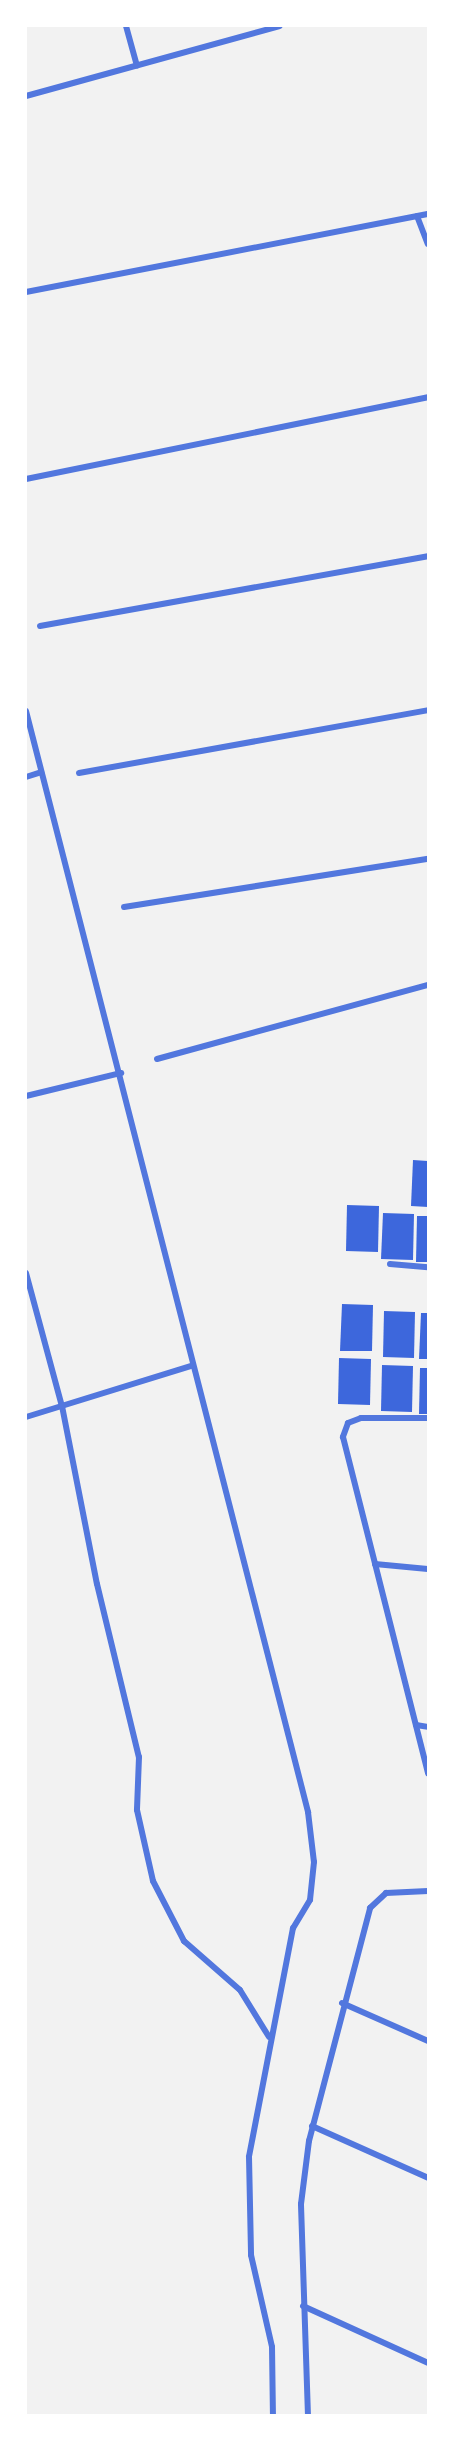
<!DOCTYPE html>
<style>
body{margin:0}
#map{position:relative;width:454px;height:2441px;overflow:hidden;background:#f2f2f2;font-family:Commissioner,sans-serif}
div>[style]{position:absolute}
.building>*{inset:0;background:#3d67dc}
.minor>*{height:6px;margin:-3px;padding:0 3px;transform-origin:3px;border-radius:3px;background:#5277de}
span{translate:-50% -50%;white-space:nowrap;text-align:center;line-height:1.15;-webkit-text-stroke:6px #fff;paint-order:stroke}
.frame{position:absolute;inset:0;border:27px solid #fff;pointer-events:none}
</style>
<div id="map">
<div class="building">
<div style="clip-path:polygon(413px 1160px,428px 1161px,428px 1207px,411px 1206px)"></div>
<div style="clip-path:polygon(347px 1205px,379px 1206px,378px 1252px,346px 1251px)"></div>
<div style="clip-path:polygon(383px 1213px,414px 1214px,413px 1260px,381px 1259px)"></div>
<div style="clip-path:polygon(417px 1216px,428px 1216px,428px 1262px,416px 1262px)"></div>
<div style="clip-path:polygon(342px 1304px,373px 1305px,372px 1351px,340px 1351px)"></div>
<div style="clip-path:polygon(384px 1311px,415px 1312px,414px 1358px,383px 1357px)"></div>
<div style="clip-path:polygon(421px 1313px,428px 1313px,428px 1359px,419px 1359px)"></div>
<div style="clip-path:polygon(339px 1358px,371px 1359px,370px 1405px,338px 1404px)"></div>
<div style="clip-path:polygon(382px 1365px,413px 1366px,412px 1412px,381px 1411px)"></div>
<div style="clip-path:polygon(420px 1368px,428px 1368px,428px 1414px,419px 1414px)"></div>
</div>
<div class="minor">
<div style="left:126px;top:26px;width:41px;rotate:74.6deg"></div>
<div style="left:26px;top:96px;width:263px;rotate:-15.4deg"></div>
<div style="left:417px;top:216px;width:30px;rotate:69deg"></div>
<div style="left:26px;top:292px;width:409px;rotate:-11deg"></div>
<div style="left:26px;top:479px;width:410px;rotate:-11.5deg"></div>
<div style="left:40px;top:626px;width:394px;rotate:-10.2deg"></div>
<div style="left:26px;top:711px;width:1137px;rotate:75.63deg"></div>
<div style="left:308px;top:1812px;width:50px;rotate:83.2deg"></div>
<div style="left:314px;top:1862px;width:38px;rotate:96deg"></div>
<div style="left:310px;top:1900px;width:33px;rotate:121deg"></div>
<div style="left:293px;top:1928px;width:233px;rotate:100.9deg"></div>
<div style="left:249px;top:2157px;width:98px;rotate:88.8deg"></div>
<div style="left:251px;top:2255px;width:94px;rotate:77.1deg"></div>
<div style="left:272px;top:2347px;width:69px;rotate:89.2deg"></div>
<div style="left:79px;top:773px;width:355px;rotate:-10.2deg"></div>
<div style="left:26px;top:777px;width:16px;rotate:-18deg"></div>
<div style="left:124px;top:907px;width:308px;rotate:-9deg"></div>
<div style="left:157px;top:1059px;width:281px;rotate:-15.3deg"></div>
<div style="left:26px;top:1096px;width:98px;rotate:-13.6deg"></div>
<div style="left:390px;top:1264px;width:38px;rotate:5deg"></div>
<div style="left:26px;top:1273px;width:138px;rotate:74.9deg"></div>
<div style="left:62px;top:1406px;width:181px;rotate:78.9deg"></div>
<div style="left:97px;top:1584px;width:178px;rotate:76.4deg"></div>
<div style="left:139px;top:1757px;width:53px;rotate:92.2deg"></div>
<div style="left:137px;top:1810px;width:73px;rotate:77.3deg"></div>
<div style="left:153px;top:1881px;width:68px;rotate:62.7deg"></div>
<div style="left:184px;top:1941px;width:74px;rotate:41.2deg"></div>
<div style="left:240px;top:1990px;width:55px;rotate:58.3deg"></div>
<div style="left:26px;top:1417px;width:173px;rotate:-17.2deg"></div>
<div style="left:428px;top:1418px;width:67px;rotate:180deg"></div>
<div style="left:361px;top:1418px;width:14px;rotate:159deg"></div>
<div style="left:348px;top:1423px;width:15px;rotate:110deg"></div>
<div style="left:343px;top:1437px;width:347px;rotate:75.8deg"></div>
<div style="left:375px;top:1564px;width:53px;rotate:5.4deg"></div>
<div style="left:416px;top:1725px;width:12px;rotate:9deg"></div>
<div style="left:342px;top:2003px;width:94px;rotate:23.8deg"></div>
<div style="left:312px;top:2126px;width:127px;rotate:24.1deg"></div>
<div style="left:303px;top:2306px;width:137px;rotate:24.5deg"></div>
<div style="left:308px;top:2416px;width:212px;rotate:-91.9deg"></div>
<div style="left:301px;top:2204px;width:64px;rotate:-82.8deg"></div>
<div style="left:309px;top:2141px;width:241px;rotate:-75.3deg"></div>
<div style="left:370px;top:1908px;width:22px;rotate:-43deg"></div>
<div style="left:386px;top:1893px;width:42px;rotate:-2.7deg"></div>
</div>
<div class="frame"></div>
</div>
